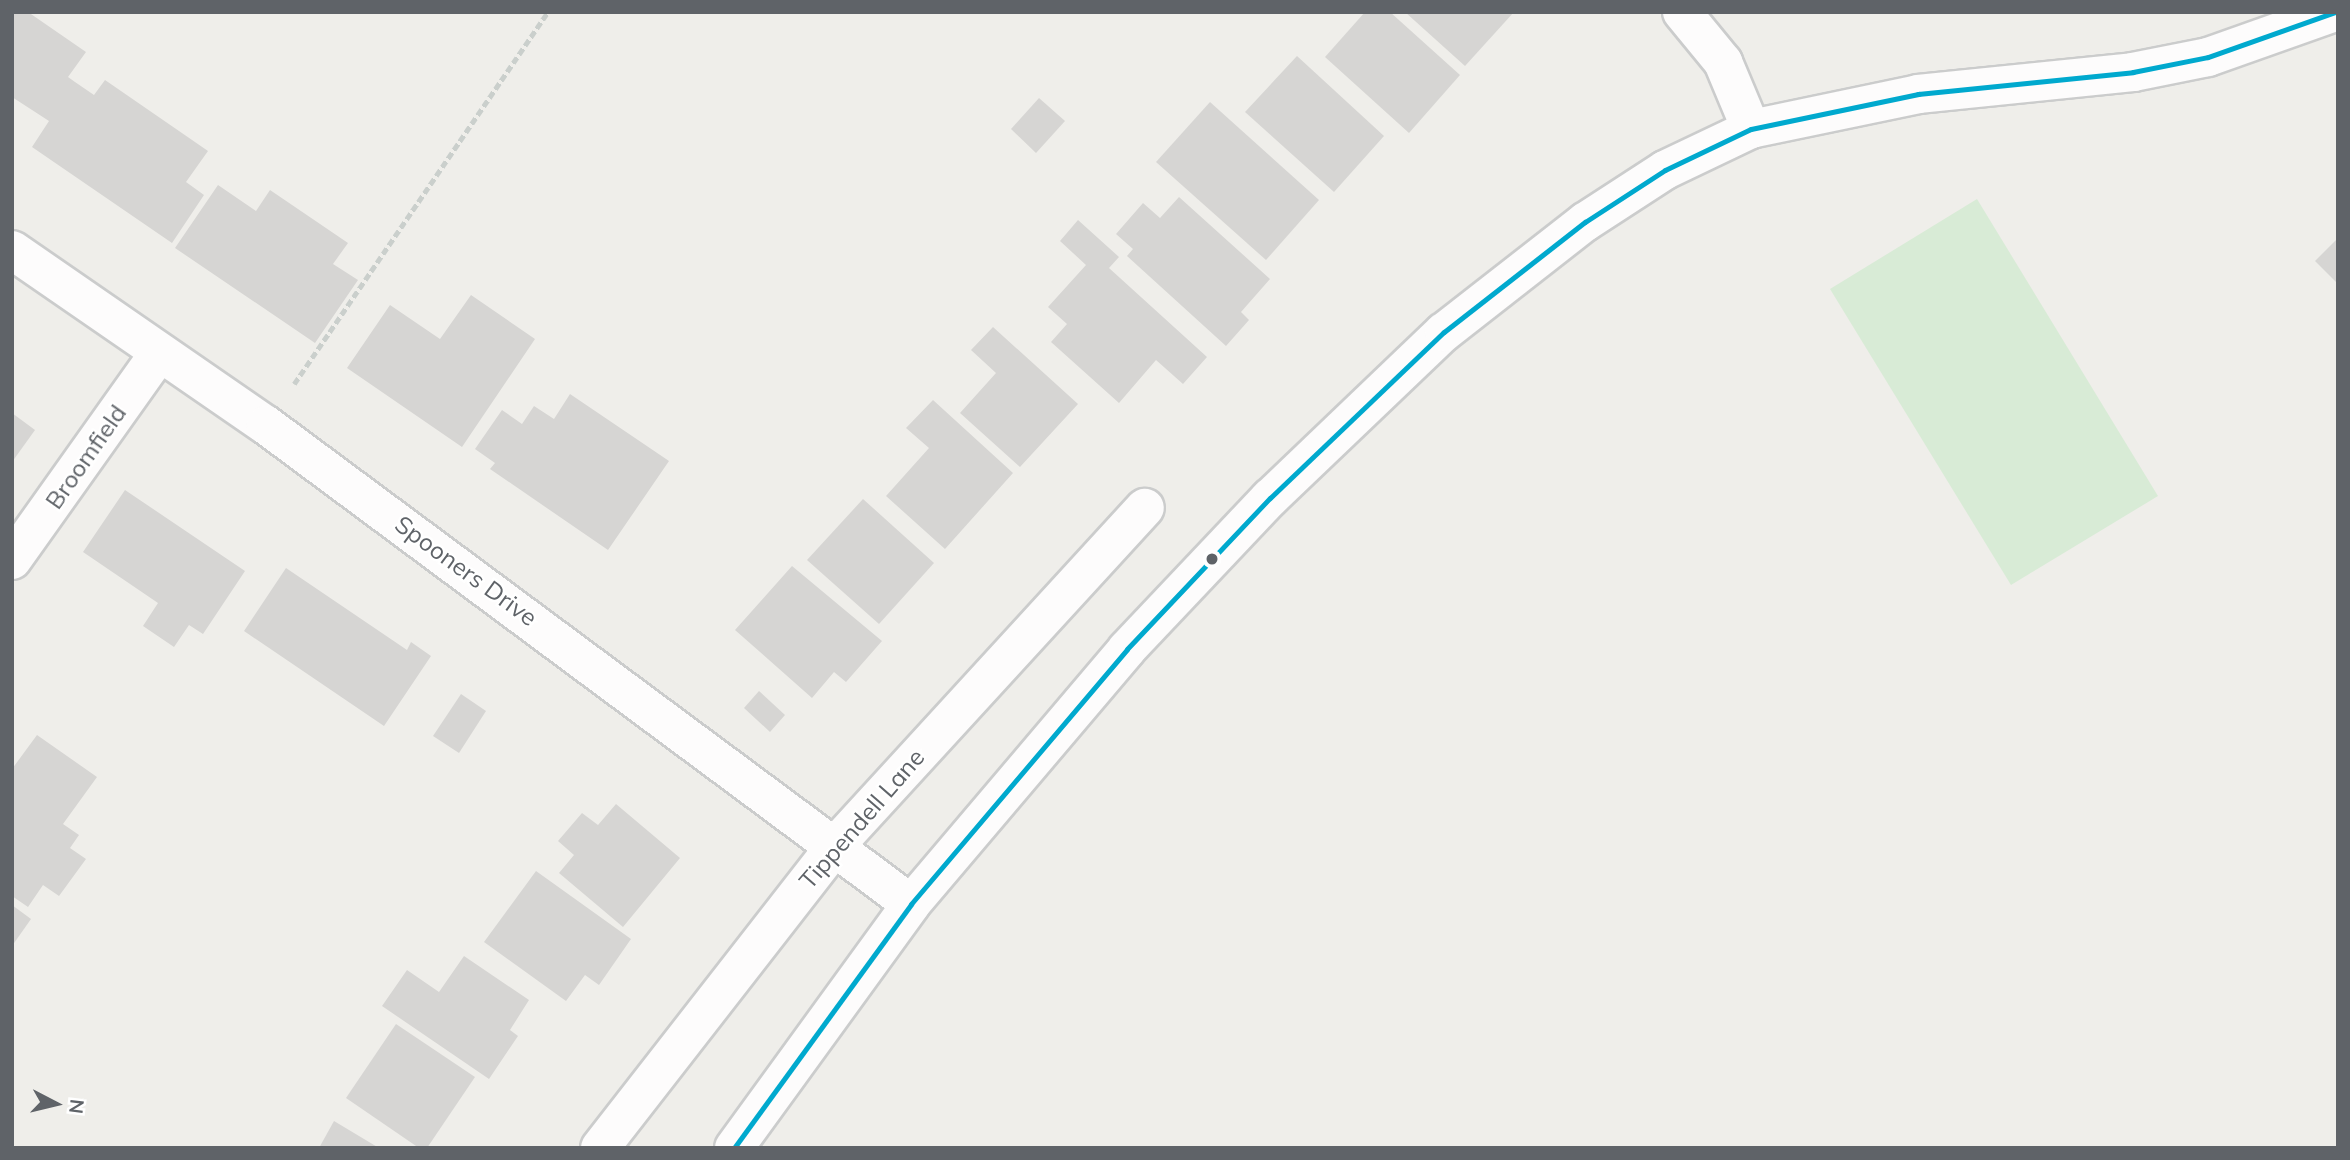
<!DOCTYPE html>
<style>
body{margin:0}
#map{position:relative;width:2350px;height:1160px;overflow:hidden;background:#efeeea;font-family:Mulish,sans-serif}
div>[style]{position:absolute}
.green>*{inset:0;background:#d8ebd6}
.building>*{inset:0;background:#d6d5d3}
.path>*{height:4.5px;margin-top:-2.25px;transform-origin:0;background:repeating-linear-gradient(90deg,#cacfcc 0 7px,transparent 0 10.5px)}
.roads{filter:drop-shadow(2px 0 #cbcccc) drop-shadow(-2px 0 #cbcccc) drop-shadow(0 2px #cbcccc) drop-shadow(0 -2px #cbcccc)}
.minor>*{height:38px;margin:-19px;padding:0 19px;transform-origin:19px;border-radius:19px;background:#fdfcfc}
.tertiary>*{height:38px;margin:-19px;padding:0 19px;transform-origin:19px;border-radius:19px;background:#fdfcfc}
.bus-1>*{height:5px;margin:-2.5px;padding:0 2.5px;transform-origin:2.5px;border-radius:2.5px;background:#00a9ce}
.dots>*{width:19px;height:19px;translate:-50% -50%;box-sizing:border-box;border:4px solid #fff;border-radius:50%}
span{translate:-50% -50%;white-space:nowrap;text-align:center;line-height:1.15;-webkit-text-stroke:5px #fff;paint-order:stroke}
.street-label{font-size:24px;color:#5f6368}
.frame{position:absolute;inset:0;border:14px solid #5f6368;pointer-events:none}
.north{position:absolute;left:21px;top:1069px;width:70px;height:70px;-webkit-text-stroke:5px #fff;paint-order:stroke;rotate:97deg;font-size:19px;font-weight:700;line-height:28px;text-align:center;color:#5f6368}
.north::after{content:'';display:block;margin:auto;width:24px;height:32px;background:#5f6368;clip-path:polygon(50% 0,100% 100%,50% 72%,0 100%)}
</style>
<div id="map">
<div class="green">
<div style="clip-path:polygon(1977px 199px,2158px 496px,2011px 585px,1830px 289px)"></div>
</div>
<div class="building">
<div style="clip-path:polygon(12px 12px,28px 12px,86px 52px,68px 77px,75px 82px,94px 95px,105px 80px,208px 151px,186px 182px,204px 195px,172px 243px,32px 147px,49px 121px,12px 97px)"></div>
<div style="clip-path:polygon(1365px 12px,1390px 12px,1460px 75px,1409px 133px,1325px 57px)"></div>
<div style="clip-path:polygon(1405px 12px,1514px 12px,1465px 66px)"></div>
<div style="clip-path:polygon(1297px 56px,1384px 136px,1334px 192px,1245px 112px)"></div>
<div style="clip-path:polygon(1039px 98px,1065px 121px,1036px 153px,1011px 129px)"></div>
<div style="clip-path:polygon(1210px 102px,1319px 200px,1266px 260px,1156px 162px)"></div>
<div style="clip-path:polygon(218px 185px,256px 211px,270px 190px,348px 243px,333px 264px,358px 280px,315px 343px,175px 248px)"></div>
<div style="clip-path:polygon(1179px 197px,1270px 279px,1241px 312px,1249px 320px,1226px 346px,1127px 256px,1133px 249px,1116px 234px,1143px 203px,1160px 218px)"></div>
<div style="clip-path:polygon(1078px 220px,1119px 257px,1109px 268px,1207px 357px,1183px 384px,1156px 360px,1119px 403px,1051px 342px,1067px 324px,1048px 307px,1086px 265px,1060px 241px)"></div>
<div style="clip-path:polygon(2338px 238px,2338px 284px,2315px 261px)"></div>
<div style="clip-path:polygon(471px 295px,535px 339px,462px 447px,347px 368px,390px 305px,440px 339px)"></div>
<div style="clip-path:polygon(993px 327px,1078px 404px,1020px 467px,960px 413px,996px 373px,971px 350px)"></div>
<div style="clip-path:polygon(570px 394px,669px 461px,608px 550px,490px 469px,495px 463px,475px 449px,502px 410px,522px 424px,534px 406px,554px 419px)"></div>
<div style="clip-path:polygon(933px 400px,1013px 473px,945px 549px,886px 496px,929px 448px,906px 428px)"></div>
<div style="clip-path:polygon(12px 413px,35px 430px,12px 462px)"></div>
<div style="clip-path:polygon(125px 490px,245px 571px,203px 634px,189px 625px,174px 647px,143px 626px,158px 603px,83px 552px)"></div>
<div style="clip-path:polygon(863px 499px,934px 563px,879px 624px,807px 560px)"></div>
<div style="clip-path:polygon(792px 566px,882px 641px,846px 682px,834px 672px,812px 698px,735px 630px)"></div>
<div style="clip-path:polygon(286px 568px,407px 650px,411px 642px,431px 656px,384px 726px,244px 631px)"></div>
<div style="clip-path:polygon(759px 691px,785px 715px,770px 732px,744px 708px)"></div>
<div style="clip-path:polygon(461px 694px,486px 711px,459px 753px,433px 736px)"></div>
<div style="clip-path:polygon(37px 735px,97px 777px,63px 824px,79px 835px,70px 848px,86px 859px,59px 896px,43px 885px,28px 907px,12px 896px,12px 769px)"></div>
<div style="clip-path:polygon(616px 804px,680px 858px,623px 927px,559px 873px,574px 855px,558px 841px,582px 813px,598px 825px)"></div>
<div style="clip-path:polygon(536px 871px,631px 939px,599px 985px,585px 975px,566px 1001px,484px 942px)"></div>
<div style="clip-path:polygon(12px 905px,31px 919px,12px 946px)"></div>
<div style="clip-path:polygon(464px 956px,529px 1000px,510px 1030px,518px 1036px,489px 1079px,382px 1006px,407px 970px,439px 992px)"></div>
<div style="clip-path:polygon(396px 1024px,475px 1077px,427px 1148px,419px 1148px,346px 1098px)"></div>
<div style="clip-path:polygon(334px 1121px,379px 1148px,319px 1148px)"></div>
</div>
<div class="path">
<div style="left:294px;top:384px;width:450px;rotate:-55.7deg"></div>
</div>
<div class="roads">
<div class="minor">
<div style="left:12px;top:250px;width:308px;rotate:34.6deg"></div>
<div style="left:266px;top:425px;width:803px;rotate:36.6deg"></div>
<div style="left:12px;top:560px;width:254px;rotate:-54.6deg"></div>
<div style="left:600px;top:1148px;width:381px;rotate:-52.1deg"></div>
<div style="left:834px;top:847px;width:460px;rotate:-47.5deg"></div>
</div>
<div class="tertiary">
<div style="left:1682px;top:12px;width:65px;rotate:50.6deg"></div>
<div style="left:1723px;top:62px;width:73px;rotate:67.3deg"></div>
<div style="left:734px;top:1148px;width:301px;rotate:-54deg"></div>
<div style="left:911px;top:904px;width:334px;rotate:-49.7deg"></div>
<div style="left:1127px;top:649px;width:208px;rotate:-46.6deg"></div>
<div style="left:1270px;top:498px;width:240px;rotate:-43.7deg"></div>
<div style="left:1444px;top:332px;width:179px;rotate:-38deg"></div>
<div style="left:1585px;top:222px;width:95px;rotate:-33deg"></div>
<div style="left:1665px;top:170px;width:95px;rotate:-25.5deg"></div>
<div style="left:1751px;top:129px;width:171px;rotate:-11.8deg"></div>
<div style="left:1918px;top:94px;width:216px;rotate:-5.8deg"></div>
<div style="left:2133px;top:72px;width:76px;rotate:-11.3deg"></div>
<div style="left:2208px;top:57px;width:135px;rotate:-19.5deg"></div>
</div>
</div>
<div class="bus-1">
<div style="left:734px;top:1148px;width:301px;rotate:-54deg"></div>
<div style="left:911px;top:904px;width:334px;rotate:-49.7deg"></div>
<div style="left:1127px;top:649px;width:208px;rotate:-46.6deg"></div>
<div style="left:1270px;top:498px;width:240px;rotate:-43.7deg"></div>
<div style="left:1444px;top:332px;width:179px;rotate:-38deg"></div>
<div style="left:1585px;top:222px;width:95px;rotate:-33deg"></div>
<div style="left:1665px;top:170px;width:95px;rotate:-25.5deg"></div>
<div style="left:1751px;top:129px;width:171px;rotate:-11.8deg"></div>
<div style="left:1918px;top:94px;width:216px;rotate:-5.8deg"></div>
<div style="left:2133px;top:72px;width:76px;rotate:-11.3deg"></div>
<div style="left:2208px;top:57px;width:135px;rotate:-19.5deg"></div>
</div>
<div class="dots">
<div style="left:1212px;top:559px;background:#5f6368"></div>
</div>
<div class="street-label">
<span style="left:86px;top:457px;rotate:-55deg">Broomfield</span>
<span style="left:466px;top:571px;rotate:36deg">Spooners Drive</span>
<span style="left:862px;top:819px;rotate:-49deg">Tippendell Lane</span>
</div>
<div class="frame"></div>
<div class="north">N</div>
</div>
